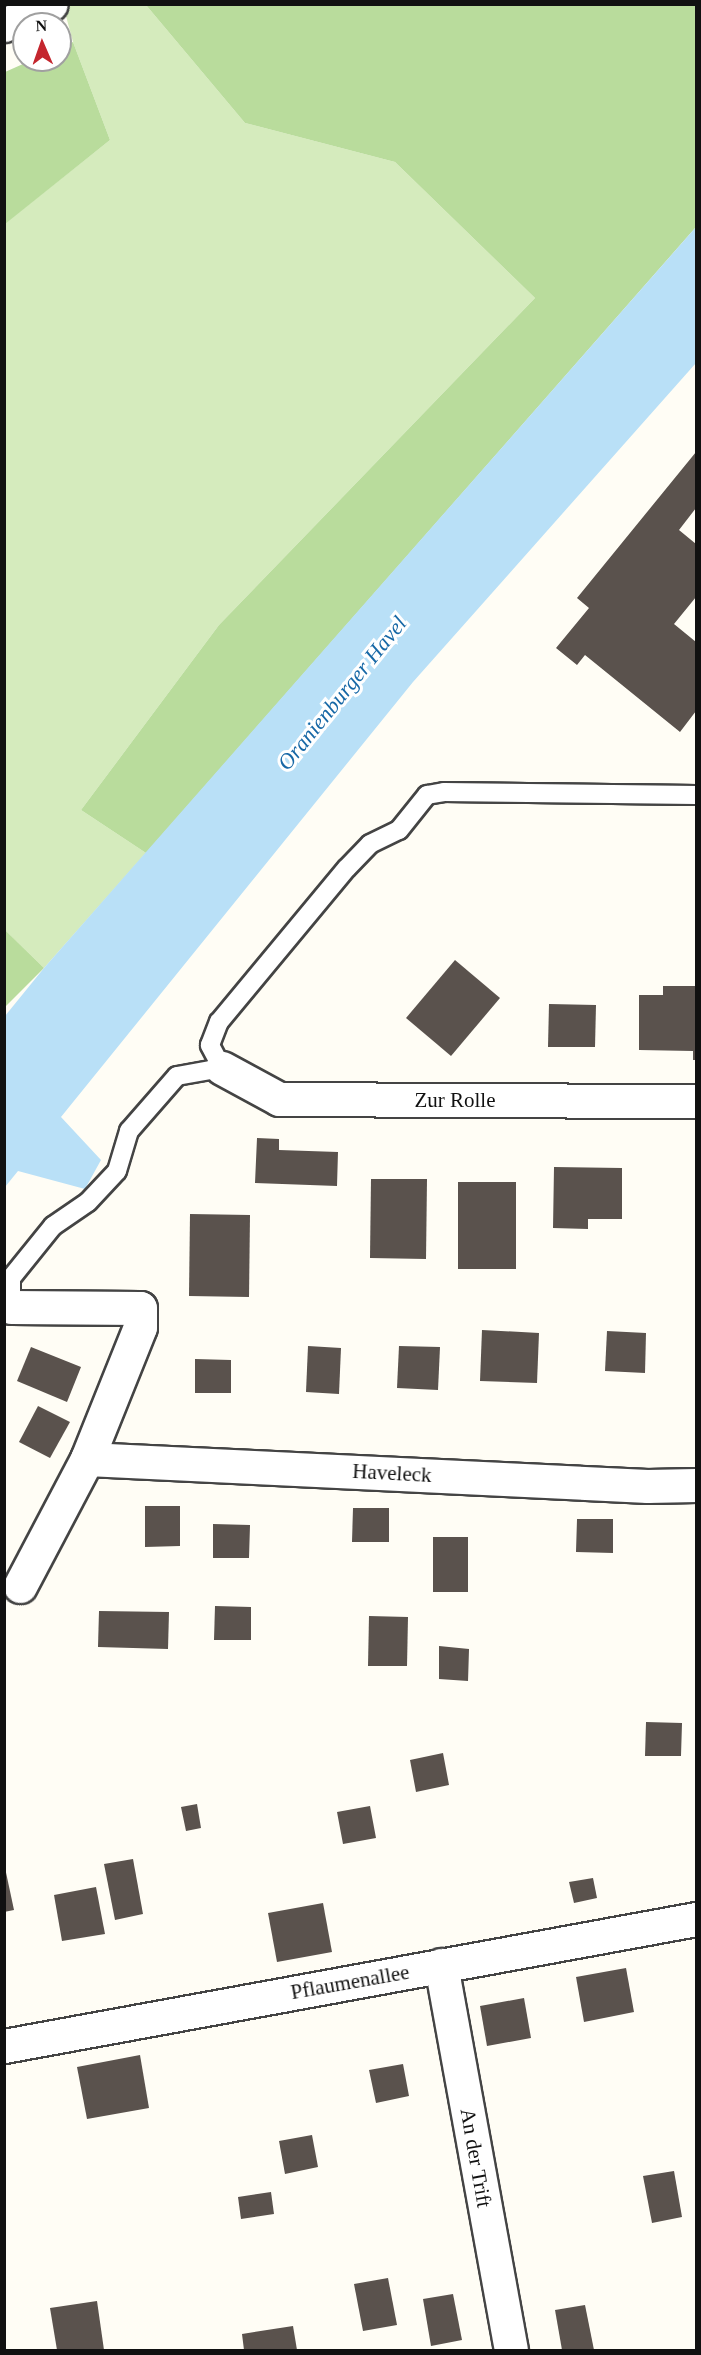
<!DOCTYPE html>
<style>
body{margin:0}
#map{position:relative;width:701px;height:2355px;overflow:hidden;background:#fffdf5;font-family:Georgia,serif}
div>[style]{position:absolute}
.green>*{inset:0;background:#d5ebbd}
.forest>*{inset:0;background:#b9dc9c}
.water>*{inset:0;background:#b9e0f7}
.building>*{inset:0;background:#5a524d}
.roads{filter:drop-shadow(2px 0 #444) drop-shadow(-2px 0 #444) drop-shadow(0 2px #444) drop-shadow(0 -2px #444)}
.service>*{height:18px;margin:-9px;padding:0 9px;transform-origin:9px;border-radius:9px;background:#fff}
.minor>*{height:33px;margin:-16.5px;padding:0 16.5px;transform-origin:16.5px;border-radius:16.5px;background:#fff}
span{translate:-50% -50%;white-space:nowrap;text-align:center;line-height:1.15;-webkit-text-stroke:6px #fff;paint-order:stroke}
.street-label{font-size:21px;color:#111}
.water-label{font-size:22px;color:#1768a6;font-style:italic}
.frame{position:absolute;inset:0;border:6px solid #111;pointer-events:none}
.north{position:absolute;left:12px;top:12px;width:60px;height:60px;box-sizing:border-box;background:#fff;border:2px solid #a0a0a0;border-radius:50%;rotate:358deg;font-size:16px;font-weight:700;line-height:24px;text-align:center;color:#111}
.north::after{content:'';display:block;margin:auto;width:21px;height:27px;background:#c4262e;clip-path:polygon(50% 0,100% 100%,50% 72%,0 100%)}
</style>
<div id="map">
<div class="green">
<div style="clip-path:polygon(63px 5px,146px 5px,245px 123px,395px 162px,535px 298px,219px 625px,81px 810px,146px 853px,44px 968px,5px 930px,4px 224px,110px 140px,73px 42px)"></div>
</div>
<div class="forest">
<div style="clip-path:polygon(146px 5px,696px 5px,696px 227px,146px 853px,81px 810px,219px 625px,535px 298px,395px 162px,245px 123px)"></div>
<div style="clip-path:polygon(73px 42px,110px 140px,5px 224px,5px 72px,32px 60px,60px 60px,60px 47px)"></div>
<div style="clip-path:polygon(4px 929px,44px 968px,5px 1007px,4px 1007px)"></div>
</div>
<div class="water">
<div style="clip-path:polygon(696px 227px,696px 363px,413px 682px,61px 1117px,101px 1160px,85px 1189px,18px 1171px,5px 1187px,5px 1016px,44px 968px)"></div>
</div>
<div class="building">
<div style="clip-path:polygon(696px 452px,696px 508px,679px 530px,696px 544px,696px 597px,674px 624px,696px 642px,696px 711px,680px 732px,585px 655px,577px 665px,556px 648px,589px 608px,577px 598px)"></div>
<div style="clip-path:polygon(455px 960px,500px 998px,451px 1056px,406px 1018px)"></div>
<div style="clip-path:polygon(663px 986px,696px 986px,696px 1060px,693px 1060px,693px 1051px,639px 1050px,639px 995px,663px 995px)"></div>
<div style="clip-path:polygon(549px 1004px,596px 1005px,595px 1047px,548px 1047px)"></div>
<div style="clip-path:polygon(257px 1138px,279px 1139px,279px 1150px,338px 1152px,337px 1186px,255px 1183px)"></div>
<div style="clip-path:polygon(554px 1167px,622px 1168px,622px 1219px,588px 1219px,588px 1229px,553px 1228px)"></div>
<div style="clip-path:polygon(371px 1179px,427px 1179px,426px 1259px,370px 1258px)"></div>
<div style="clip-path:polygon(458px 1182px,516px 1182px,516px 1269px,458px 1269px)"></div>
<div style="clip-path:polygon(190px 1214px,250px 1215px,249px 1297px,189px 1296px)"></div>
<div style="clip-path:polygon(482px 1330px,539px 1333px,537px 1383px,480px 1381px)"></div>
<div style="clip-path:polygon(607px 1331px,646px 1333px,645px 1373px,605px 1371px)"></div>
<div style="clip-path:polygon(308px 1346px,341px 1348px,339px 1394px,306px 1392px)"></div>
<div style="clip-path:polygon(399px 1346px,440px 1347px,438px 1390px,397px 1388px)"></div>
<div style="clip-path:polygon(31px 1347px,81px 1367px,67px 1402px,17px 1381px)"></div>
<div style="clip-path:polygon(195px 1359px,231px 1360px,231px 1393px,195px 1393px)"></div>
<div style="clip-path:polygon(38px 1406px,70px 1422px,50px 1458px,19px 1442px)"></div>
<div style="clip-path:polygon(145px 1506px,180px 1506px,180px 1546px,145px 1547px)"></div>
<div style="clip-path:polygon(353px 1508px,389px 1508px,389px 1542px,352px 1542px)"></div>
<div style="clip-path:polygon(577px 1519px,613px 1519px,613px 1553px,576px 1552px)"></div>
<div style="clip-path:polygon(213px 1524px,250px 1525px,249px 1558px,213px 1558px)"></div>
<div style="clip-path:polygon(433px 1537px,468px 1537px,468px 1592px,433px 1592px)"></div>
<div style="clip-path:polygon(215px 1606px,251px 1607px,251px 1640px,214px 1640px)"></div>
<div style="clip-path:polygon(99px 1611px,169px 1612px,168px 1649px,98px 1647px)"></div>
<div style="clip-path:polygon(369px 1616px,408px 1617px,407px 1666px,368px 1666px)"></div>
<div style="clip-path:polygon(439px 1646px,469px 1649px,468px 1681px,439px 1679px)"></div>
<div style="clip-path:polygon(646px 1722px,682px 1723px,681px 1756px,645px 1756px)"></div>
<div style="clip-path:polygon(443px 1753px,449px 1785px,416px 1792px,410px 1760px)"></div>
<div style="clip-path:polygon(197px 1804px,201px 1828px,186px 1831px,181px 1807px)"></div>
<div style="clip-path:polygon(370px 1806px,376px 1838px,343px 1844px,337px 1812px)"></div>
<div style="clip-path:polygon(133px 1859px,143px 1914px,115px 1920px,104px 1864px)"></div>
<div style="clip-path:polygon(4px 1863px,14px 1910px,4px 1912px)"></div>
<div style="clip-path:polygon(593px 1878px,597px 1898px,574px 1903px,569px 1882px)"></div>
<div style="clip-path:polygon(96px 1887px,105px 1934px,62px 1941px,54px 1895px)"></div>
<div style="clip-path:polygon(323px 1903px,332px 1952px,277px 1962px,268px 1913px)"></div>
<div style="clip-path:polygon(626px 1968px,634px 2012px,584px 2022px,576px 1977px)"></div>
<div style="clip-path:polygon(524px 1998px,531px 2038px,487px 2046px,480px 2006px)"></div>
<div style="clip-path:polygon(140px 2055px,149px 2108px,87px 2119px,77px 2067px)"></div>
<div style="clip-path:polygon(403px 2064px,409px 2096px,376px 2103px,369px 2070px)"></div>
<div style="clip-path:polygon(312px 2135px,318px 2167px,285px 2174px,279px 2141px)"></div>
<div style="clip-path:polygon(674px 2171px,682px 2217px,652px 2223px,643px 2176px)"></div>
<div style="clip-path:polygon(271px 2192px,274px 2214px,241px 2219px,238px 2197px)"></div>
<div style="clip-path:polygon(388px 2278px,397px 2325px,363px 2331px,354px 2284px)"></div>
<div style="clip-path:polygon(453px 2294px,462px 2340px,431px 2346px,423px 2299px)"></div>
<div style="clip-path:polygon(97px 2301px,104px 2350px,57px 2350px,50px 2308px)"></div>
<div style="clip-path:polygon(585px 2305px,594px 2350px,562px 2350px,555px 2310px)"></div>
<div style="clip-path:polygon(293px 2326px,297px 2350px,244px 2350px,242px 2334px)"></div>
</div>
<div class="roads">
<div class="service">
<div style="left:11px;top:1307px;width:29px;rotate:-90deg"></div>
<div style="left:11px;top:1278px;width:67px;rotate:-51.1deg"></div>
<div style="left:53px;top:1226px;width:42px;rotate:-34.4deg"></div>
<div style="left:88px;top:1202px;width:42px;rotate:-46.9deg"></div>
<div style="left:117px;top:1171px;width:42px;rotate:-73.3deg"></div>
<div style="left:129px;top:1131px;width:73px;rotate:-48.9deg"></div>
<div style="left:177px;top:1076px;width:46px;rotate:-10.1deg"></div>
<div style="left:222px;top:1068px;width:26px;rotate:-118deg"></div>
<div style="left:210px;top:1045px;width:25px;rotate:-69deg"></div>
<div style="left:219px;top:1022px;width:200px;rotate:-50.3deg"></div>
<div style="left:347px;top:868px;width:33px;rotate:-46deg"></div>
<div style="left:370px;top:844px;width:32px;rotate:-26deg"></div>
<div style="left:399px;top:830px;width:45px;rotate:-51.3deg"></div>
<div style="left:427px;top:795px;width:17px;rotate:-10deg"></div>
<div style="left:444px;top:792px;width:252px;rotate:0.7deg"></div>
</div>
<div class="minor">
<div style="left:4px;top:25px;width:51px;rotate:-24.1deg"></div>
<div style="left:222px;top:1068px;width:65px;rotate:28.5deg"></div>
<div style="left:279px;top:1099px;width:417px;rotate:0.3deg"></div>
<div style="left:11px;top:1307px;width:129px;rotate:0.4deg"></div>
<div style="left:140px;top:1308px;width:19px;rotate:90deg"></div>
<div style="left:140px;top:1327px;width:142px;rotate:111.9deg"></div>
<div style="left:87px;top:1459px;width:561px;rotate:2.76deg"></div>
<div style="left:647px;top:1486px;width:49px;rotate:-1.2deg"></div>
<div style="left:20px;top:1586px;width:144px;rotate:-62.2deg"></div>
<div style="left:441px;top:1965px;width:391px;rotate:79.7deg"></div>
<div style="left:4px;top:2046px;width:704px;rotate:-10.4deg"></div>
</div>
</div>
<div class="street-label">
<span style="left:455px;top:1100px">Zur Rolle</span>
<span style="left:392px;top:1473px;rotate:3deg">Haveleck</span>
<span style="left:350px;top:1982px;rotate:-10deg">Pflaumenallee</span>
<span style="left:476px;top:2158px;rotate:80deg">An der Trift</span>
</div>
<div class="water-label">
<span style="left:342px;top:693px;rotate:-51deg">Oranienburger Havel</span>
</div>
<div class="frame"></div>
<div class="north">N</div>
</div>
